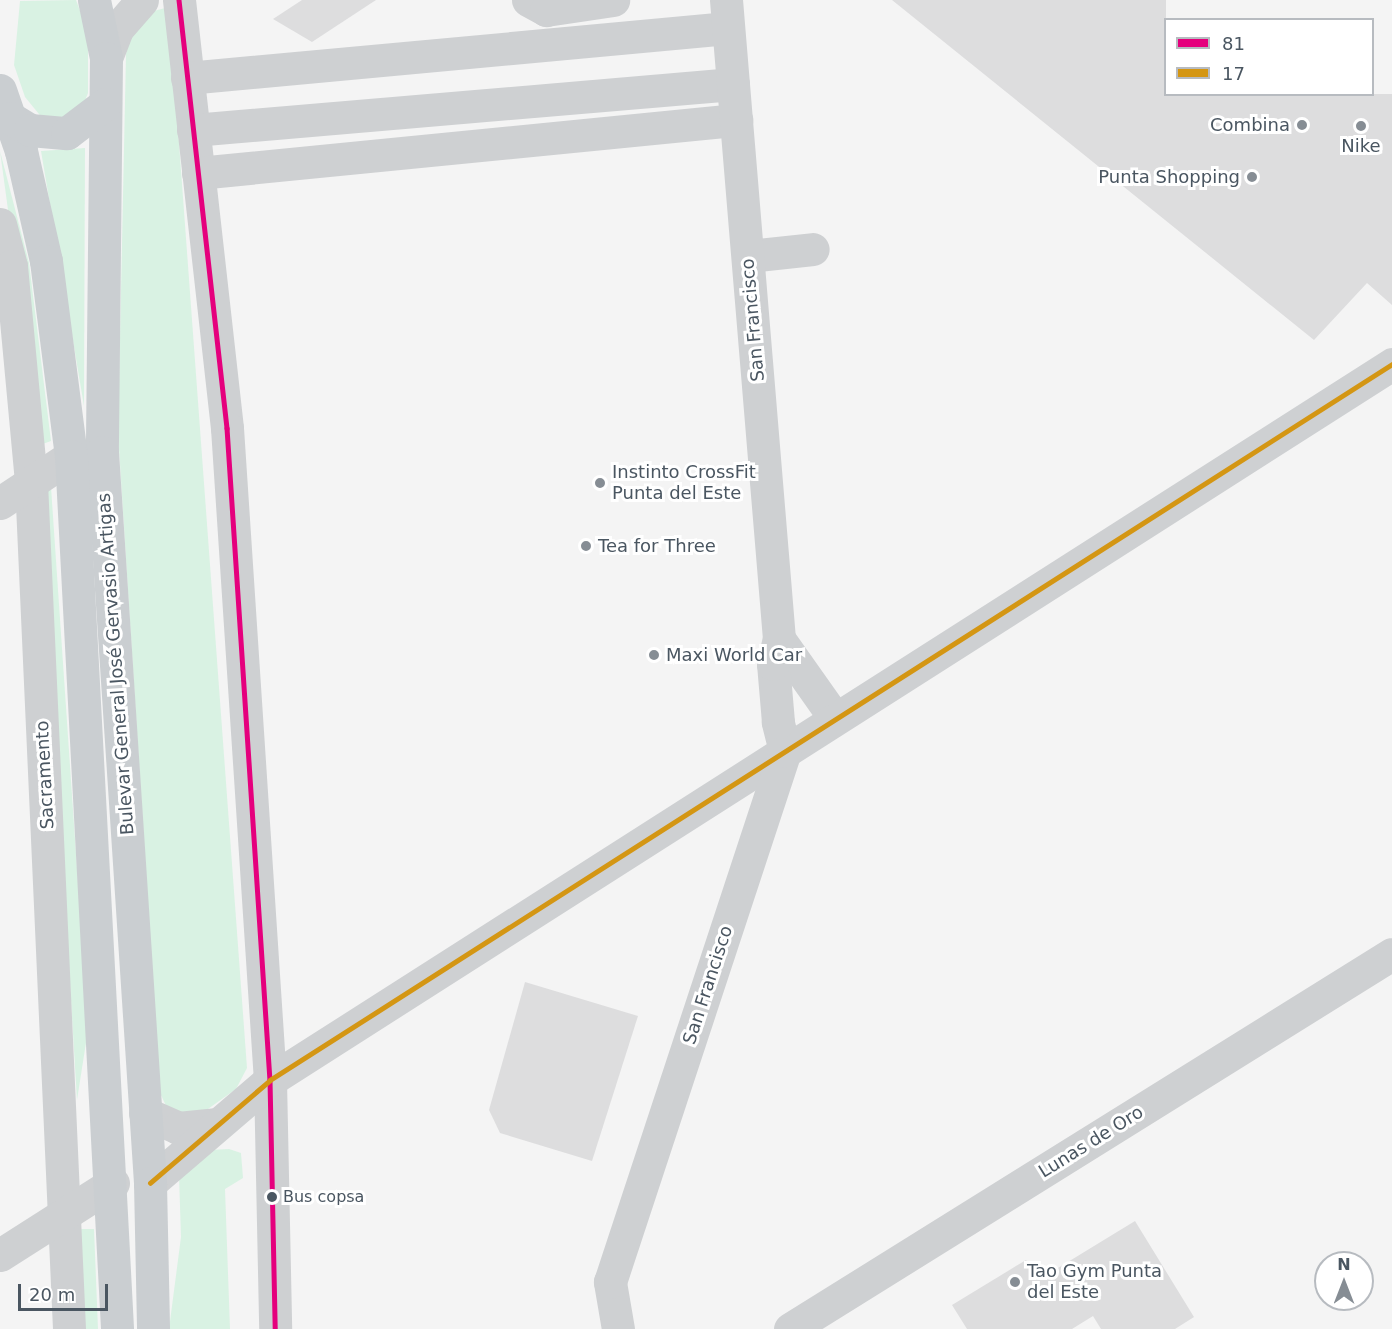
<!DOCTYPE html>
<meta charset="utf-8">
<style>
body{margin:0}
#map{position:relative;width:1392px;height:1329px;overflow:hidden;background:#f4f4f4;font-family:"DejaVu Sans",sans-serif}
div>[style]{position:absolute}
.green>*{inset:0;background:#d9f2e3}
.building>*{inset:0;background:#ddddde}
.minor>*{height:33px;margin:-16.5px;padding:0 16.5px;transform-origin:16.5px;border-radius:16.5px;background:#ced0d2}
.major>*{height:33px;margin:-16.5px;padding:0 16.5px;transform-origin:16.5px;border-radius:16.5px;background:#caced1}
.bus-1>*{height:4.5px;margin:-2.25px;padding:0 2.25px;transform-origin:2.25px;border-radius:2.25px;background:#e5007d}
.bus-2>*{height:4.5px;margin:-2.25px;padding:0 2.25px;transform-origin:2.25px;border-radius:2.25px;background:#d49613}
.dots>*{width:16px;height:16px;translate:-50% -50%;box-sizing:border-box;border:3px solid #fff;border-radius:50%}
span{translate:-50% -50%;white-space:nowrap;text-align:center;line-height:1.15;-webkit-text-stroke:6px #fff;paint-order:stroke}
.bus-label{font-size:16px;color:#4a5661}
.left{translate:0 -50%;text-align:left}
.poi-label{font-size:18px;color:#4a5661}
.right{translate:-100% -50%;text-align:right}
.street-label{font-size:18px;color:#4a5661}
.legend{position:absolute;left:1164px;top:18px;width:210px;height:78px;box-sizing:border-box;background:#fff;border:2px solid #b7bbc0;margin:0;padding:8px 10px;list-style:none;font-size:18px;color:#4a5661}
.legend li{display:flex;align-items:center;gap:12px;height:30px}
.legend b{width:30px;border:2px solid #b7bbc0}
.north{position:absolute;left:1314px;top:1251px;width:60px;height:60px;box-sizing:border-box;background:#fff;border:2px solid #b7bbc0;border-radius:50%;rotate:0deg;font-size:16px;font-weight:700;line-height:24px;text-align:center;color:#4a5661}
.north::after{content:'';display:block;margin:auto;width:21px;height:27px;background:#868d94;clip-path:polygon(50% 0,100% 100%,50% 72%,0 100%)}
.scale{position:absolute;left:18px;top:1284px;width:90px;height:27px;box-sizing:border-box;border:3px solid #4a5661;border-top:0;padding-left:8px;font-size:18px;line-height:21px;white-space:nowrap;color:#4a5661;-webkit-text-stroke:4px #fff;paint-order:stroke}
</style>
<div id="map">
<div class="green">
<div style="clip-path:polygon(76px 0,88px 32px,88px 93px,81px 111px,69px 119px,43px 119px,25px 97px,14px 65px,20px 1px)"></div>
<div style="clip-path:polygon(169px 7px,247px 1068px,236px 1089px,198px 1116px,168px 1110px,160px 1093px,118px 433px,126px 54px,130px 32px,150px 12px)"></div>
<div style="clip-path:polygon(85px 148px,84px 406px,41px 151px)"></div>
<div style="clip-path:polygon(0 151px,29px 263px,51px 441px,40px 445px)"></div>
<div style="clip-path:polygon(51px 487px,88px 1030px,77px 1100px,41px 499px)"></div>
<div style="clip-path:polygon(229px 1149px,241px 1153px,243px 1178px,225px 1189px,230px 1329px,169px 1329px,181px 1237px,179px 1176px,209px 1150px)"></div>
<div style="clip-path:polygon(80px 1229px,94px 1229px,98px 1329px,85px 1329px)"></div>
</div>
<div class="building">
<div style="clip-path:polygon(302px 0,376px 0,312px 42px,273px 19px)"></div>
<div style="clip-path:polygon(892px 0,1166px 0,1166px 94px,1392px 94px,1392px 305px,1367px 283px,1314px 340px)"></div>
<div style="clip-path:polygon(525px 982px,638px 1016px,592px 1161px,500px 1133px,489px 1110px)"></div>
<div style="clip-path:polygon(1135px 1221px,1194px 1317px,1175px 1329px,1101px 1329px,1093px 1316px,1072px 1329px,967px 1329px,952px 1305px,1026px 1260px,1040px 1279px)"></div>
</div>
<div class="minor">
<div style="left:179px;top:0;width:431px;rotate:83.6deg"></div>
<div style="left:227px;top:428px;width:653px;rotate:86.23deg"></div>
<div style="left:270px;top:1080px;width:249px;rotate:88.8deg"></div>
<div style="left:528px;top:0;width:21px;rotate:29deg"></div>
<div style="left:546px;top:10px;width:68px;rotate:-8.5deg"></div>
<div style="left:106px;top:58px;width:31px;rotate:-69deg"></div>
<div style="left:117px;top:29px;width:38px;rotate:-49deg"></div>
<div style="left:187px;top:78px;width:543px;rotate:-5.28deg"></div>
<div style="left:193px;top:130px;width:542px;rotate:-4.87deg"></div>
<div style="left:198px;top:173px;width:541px;rotate:-5.63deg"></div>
<div style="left:0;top:224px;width:43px;rotate:75.3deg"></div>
<div style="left:11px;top:266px;width:217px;rotate:84.7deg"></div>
<div style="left:31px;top:482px;width:848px;rotate:87.43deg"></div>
<div style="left:748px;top:256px;width:65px;rotate:-6.1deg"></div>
<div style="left:0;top:503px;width:85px;rotate:-33.5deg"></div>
<div style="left:779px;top:639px;width:95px;rotate:54.8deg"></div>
<div style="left:145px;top:1113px;width:36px;rotate:24deg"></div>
<div style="left:178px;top:1128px;width:40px;rotate:-5.7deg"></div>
<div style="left:150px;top:1183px;width:158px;rotate:-40.6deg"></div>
<div style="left:270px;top:1080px;width:1331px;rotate:-32.54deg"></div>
<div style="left:0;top:1255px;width:134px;rotate:-32.5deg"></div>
<div style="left:618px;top:1329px;width:48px;rotate:-99.7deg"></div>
<div style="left:610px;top:1282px;width:559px;rotate:-71.76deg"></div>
<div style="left:785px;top:751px;width:30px;rotate:-104deg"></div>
<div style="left:778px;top:722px;width:58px;rotate:-94.9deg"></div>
<div style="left:773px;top:664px;width:26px;rotate:-77deg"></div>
<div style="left:779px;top:639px;width:641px;rotate:-94.74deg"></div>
<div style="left:790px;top:1329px;width:709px;rotate:-31.92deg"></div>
</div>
<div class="major">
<div style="left:94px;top:0;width:59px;rotate:78.3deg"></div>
<div style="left:106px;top:58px;width:394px;rotate:90.6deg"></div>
<div style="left:102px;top:452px;width:733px;rotate:86.24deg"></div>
<div style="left:150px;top:1183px;width:146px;rotate:88.8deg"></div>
<div style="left:0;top:90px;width:65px;rotate:71deg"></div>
<div style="left:21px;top:151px;width:113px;rotate:77.2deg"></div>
<div style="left:46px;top:261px;width:197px;rotate:82.7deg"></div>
<div style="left:71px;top:456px;width:874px;rotate:86.98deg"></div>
<div style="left:10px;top:118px;width:23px;rotate:31deg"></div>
<div style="left:30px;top:130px;width:37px;rotate:5deg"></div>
<div style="left:67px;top:133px;width:48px;rotate:-37.3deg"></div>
</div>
<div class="bus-1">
<div style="left:179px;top:0;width:431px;rotate:83.6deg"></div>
<div style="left:227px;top:428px;width:653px;rotate:86.23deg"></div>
<div style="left:270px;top:1080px;width:249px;rotate:88.8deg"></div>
</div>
<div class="bus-2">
<div style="left:150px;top:1183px;width:158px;rotate:-40.6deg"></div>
<div style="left:270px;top:1080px;width:1331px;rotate:-32.54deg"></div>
</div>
<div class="dots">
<div style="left:1302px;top:125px;background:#868d94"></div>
<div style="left:1361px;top:126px;background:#868d94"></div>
<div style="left:1252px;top:177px;background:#868d94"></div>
<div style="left:600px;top:483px;background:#868d94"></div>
<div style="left:586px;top:546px;background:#868d94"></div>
<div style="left:654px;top:655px;background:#868d94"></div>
<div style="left:272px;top:1197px;background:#4a5661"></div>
<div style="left:1015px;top:1282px;background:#868d94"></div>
</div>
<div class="bus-label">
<span class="left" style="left:283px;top:1197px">Bus copsa</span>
</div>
<div class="poi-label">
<span class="right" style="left:1290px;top:125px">Combina</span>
<span style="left:1361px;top:146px">Nike</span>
<span class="right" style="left:1240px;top:177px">Punta Shopping</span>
<span class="left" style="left:612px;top:483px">Instinto CrossFit<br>Punta del Este</span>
<span class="left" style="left:598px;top:546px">Tea for Three</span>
<span class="left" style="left:666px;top:655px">Maxi World Car</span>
<span class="left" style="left:1027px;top:1282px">Tao Gym Punta<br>del Este</span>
</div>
<div class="street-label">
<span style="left:753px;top:320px;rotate:-95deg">San Francisco</span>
<span style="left:116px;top:664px;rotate:-94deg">Bulevar General José Gervasio Artigas</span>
<span style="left:45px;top:775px;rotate:-93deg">Sacramento</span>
<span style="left:708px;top:985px;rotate:-72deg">San Francisco</span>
<span style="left:1091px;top:1142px;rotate:-32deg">Lunas de Oro</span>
</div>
<ul class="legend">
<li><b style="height:8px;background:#e5007d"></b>81</li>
<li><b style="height:8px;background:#d49613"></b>17</li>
</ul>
<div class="north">N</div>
<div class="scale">20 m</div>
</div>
